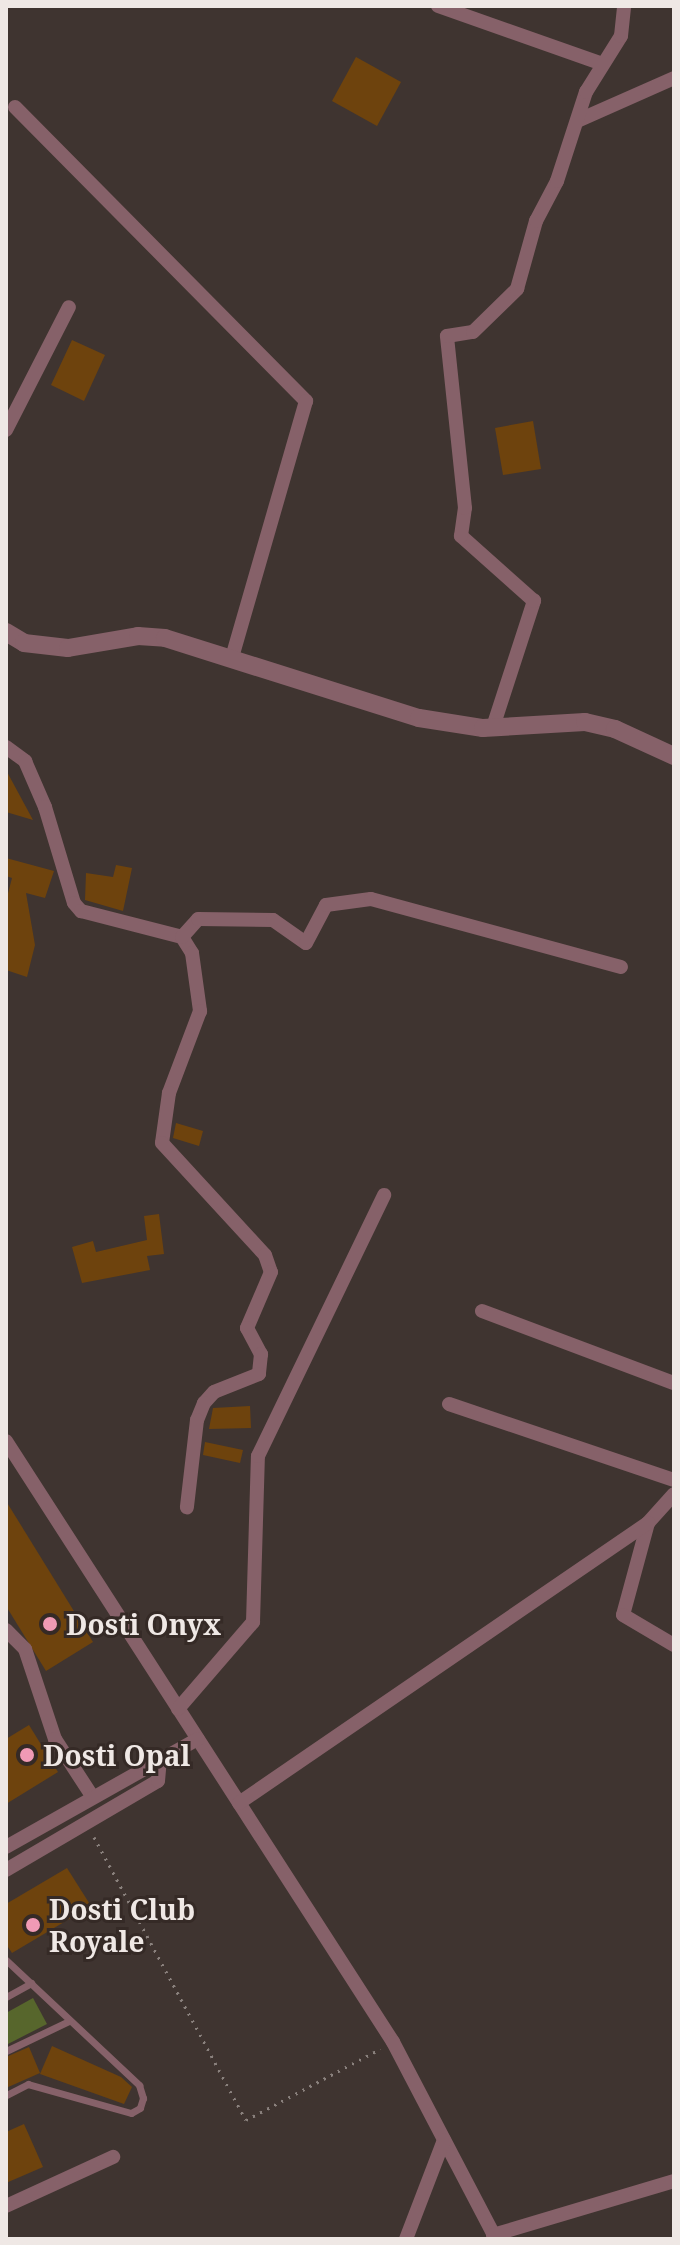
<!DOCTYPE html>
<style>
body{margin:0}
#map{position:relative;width:680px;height:2245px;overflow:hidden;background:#3f3430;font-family:"Noto Serif",serif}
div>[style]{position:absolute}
.green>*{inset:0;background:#57662c}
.building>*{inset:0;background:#6e430d}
.path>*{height:3px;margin-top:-1.5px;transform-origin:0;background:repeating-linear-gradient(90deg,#8a817d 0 2px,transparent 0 8px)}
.service>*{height:7px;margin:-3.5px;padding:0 3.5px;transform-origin:3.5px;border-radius:3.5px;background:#866169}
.minor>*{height:14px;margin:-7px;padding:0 7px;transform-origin:7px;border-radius:7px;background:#866169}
.tertiary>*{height:18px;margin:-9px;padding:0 9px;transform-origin:9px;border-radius:9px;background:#866169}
.dots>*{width:22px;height:22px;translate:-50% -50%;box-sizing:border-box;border:4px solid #352a26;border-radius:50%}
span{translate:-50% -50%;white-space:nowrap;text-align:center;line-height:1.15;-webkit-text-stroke:6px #352a26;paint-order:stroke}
.poi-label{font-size:28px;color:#efe8e5;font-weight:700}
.left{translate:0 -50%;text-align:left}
.frame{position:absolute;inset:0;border:8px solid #efe8e5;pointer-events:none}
</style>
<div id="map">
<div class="green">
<div style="clip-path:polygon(33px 1998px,47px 2024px,6px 2045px,6px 2013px)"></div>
</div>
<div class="building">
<div style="clip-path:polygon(356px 57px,401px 82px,377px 126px,332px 101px)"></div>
<div style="clip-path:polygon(72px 340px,105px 355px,84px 401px,51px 385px)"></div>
<div style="clip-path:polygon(533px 421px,541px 469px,503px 475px,495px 428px)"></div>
<div style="clip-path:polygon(6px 770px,33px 820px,6px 812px)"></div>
<div style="clip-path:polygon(6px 858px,54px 871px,45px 898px,26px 893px,35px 945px,27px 977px,6px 970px,6px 901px,12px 878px,6px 876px)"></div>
<div style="clip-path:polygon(116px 865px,132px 868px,123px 911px,85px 900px,86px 873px,113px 877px)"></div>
<div style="clip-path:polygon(176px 1123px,203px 1131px,199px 1146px,173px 1138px)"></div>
<div style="clip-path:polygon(159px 1214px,164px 1254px,147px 1256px,150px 1270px,82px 1283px,72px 1247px,93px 1241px,96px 1252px,147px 1240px,144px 1216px)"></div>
<div style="clip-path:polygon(250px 1406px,251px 1428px,209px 1429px,213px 1408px)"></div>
<div style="clip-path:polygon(205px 1442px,243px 1450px,240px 1463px,203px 1455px)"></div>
<div style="clip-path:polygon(6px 1501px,93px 1642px,46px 1671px,6px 1606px)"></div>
<div style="clip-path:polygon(29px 1725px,58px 1772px,6px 1804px,6px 1739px)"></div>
<div style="clip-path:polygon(67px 1868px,91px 1906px,12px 1953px,6px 1944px,6px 1904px)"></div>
<div style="clip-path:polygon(52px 2046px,121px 2077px,132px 2087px,124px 2104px,40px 2074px)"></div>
<div style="clip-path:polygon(29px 2047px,40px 2073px,6px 2088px,6px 2057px)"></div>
<div style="clip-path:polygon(24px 2124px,43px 2167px,6px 2183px,6px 2132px)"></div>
</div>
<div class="path">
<div style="left:94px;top:1837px;width:321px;rotate:61.8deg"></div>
<div style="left:246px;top:2120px;width:152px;rotate:-27.9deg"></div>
</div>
<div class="service">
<div style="left:6px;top:1960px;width:183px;rotate:43.2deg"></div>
<div style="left:139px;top:2085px;width:14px;rotate:73deg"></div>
<div style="left:143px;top:2098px;width:10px;rotate:107deg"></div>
<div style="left:140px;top:2108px;width:10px;rotate:151deg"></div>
<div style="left:131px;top:2113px;width:107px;rotate:-164.3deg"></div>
<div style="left:28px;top:2084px;width:25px;rotate:153deg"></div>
<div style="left:6px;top:1997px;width:29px;rotate:-29deg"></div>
<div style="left:6px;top:2051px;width:70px;rotate:-25.5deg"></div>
</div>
<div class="minor">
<div style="left:438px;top:6px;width:172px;rotate:19.4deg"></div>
<div style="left:15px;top:107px;width:414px;rotate:45.3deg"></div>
<div style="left:306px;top:401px;width:266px;rotate:106.1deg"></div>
<div style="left:577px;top:121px;width:106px;rotate:-23.9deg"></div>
<div style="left:6px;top:430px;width:138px;rotate:-62.9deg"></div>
<div style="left:493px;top:727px;width:133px;rotate:-72deg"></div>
<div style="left:534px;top:601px;width:98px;rotate:-138.3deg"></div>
<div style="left:461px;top:536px;width:28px;rotate:-82deg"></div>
<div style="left:465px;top:508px;width:173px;rotate:-96deg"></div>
<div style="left:447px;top:336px;width:26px;rotate:-9deg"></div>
<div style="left:473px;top:332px;width:62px;rotate:-44.3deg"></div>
<div style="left:517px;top:289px;width:71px;rotate:-74.4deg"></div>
<div style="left:536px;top:221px;width:45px;rotate:-62.3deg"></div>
<div style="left:557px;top:181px;width:94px;rotate:-72deg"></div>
<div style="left:586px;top:92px;width:66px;rotate:-58deg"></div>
<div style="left:621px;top:36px;width:30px;rotate:-84deg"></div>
<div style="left:6px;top:747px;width:24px;rotate:36deg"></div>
<div style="left:25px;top:761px;width:50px;rotate:66.5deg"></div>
<div style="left:45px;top:807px;width:100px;rotate:73.2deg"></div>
<div style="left:74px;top:903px;width:11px;rotate:49deg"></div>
<div style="left:81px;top:911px;width:104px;rotate:14.4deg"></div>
<div style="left:182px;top:937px;width:19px;rotate:58deg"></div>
<div style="left:192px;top:953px;width:59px;rotate:82.1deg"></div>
<div style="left:200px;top:1011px;width:88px;rotate:110.7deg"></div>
<div style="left:169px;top:1093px;width:50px;rotate:98deg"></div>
<div style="left:162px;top:1143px;width:152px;rotate:47.4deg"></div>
<div style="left:265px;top:1255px;width:18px;rotate:71deg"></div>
<div style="left:271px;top:1272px;width:61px;rotate:113.2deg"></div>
<div style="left:247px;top:1328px;width:30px;rotate:62deg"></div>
<div style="left:261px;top:1354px;width:20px;rotate:96deg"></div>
<div style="left:259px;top:1374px;width:48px;rotate:158.2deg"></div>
<div style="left:214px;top:1392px;width:15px;rotate:132deg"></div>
<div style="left:204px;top:1403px;width:18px;rotate:112deg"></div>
<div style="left:197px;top:1420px;width:88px;rotate:96.6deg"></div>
<div style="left:182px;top:937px;width:24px;rotate:-48deg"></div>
<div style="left:198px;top:919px;width:75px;rotate:0.8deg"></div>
<div style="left:273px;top:920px;width:40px;rotate:34.9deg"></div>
<div style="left:306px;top:943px;width:43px;rotate:-62.2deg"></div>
<div style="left:326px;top:905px;width:45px;rotate:-7.6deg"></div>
<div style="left:371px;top:899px;width:259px;rotate:15.2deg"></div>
<div style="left:482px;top:1311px;width:205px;rotate:20.6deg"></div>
<div style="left:449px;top:1404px;width:237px;rotate:18.7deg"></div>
<div style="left:6px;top:1441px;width:715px;rotate:57.22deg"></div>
<div style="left:393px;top:2042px;width:222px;rotate:62.4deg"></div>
<div style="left:674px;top:1494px;width:39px;rotate:132deg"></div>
<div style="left:648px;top:1523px;width:95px;rotate:105.2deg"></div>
<div style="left:623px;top:1615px;width:59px;rotate:30.5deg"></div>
<div style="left:6px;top:1630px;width:27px;rotate:45deg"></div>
<div style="left:25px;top:1649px;width:95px;rotate:71.6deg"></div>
<div style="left:55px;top:1739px;width:68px;rotate:57deg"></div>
<div style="left:178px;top:1709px;width:115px;rotate:-49.2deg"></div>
<div style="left:253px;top:1622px;width:166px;rotate:-88.3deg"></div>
<div style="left:258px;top:1456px;width:290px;rotate:-64.2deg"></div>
<div style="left:239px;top:1803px;width:496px;rotate:-34.4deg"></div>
<div style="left:6px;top:1847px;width:220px;rotate:-29.4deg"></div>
<div style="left:6px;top:1870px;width:176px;rotate:-30.4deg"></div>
<div style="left:158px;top:1781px;width:21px;rotate:-85deg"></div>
<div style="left:6px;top:2206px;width:118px;rotate:-24.6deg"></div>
<div style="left:493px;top:2235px;width:189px;rotate:-16.6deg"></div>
<div style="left:406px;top:2239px;width:106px;rotate:-69deg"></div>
</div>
<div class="tertiary">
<div style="left:6px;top:632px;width:21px;rotate:31deg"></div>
<div style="left:24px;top:643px;width:44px;rotate:6.5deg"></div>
<div style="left:68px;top:648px;width:71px;rotate:-9.7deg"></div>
<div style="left:138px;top:636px;width:27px;rotate:4deg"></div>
<div style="left:165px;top:638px;width:266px;rotate:17.5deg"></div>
<div style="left:419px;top:718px;width:65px;rotate:8.9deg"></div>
<div style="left:483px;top:728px;width:102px;rotate:-3.4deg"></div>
<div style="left:585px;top:722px;width:31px;rotate:13deg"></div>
<div style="left:615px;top:729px;width:65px;rotate:24.6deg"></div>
</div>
<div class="dots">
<div style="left:50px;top:1624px;background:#f09ab5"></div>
<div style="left:27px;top:1755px;background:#f09ab5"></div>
<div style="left:33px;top:1925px;background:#f09ab5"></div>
</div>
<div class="poi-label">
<span class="left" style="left:66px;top:1624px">Dosti Onyx</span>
<span class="left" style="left:43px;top:1755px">Dosti Opal</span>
<span class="left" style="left:49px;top:1925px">Dosti Club<br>Royale</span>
</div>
<div class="frame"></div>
</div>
